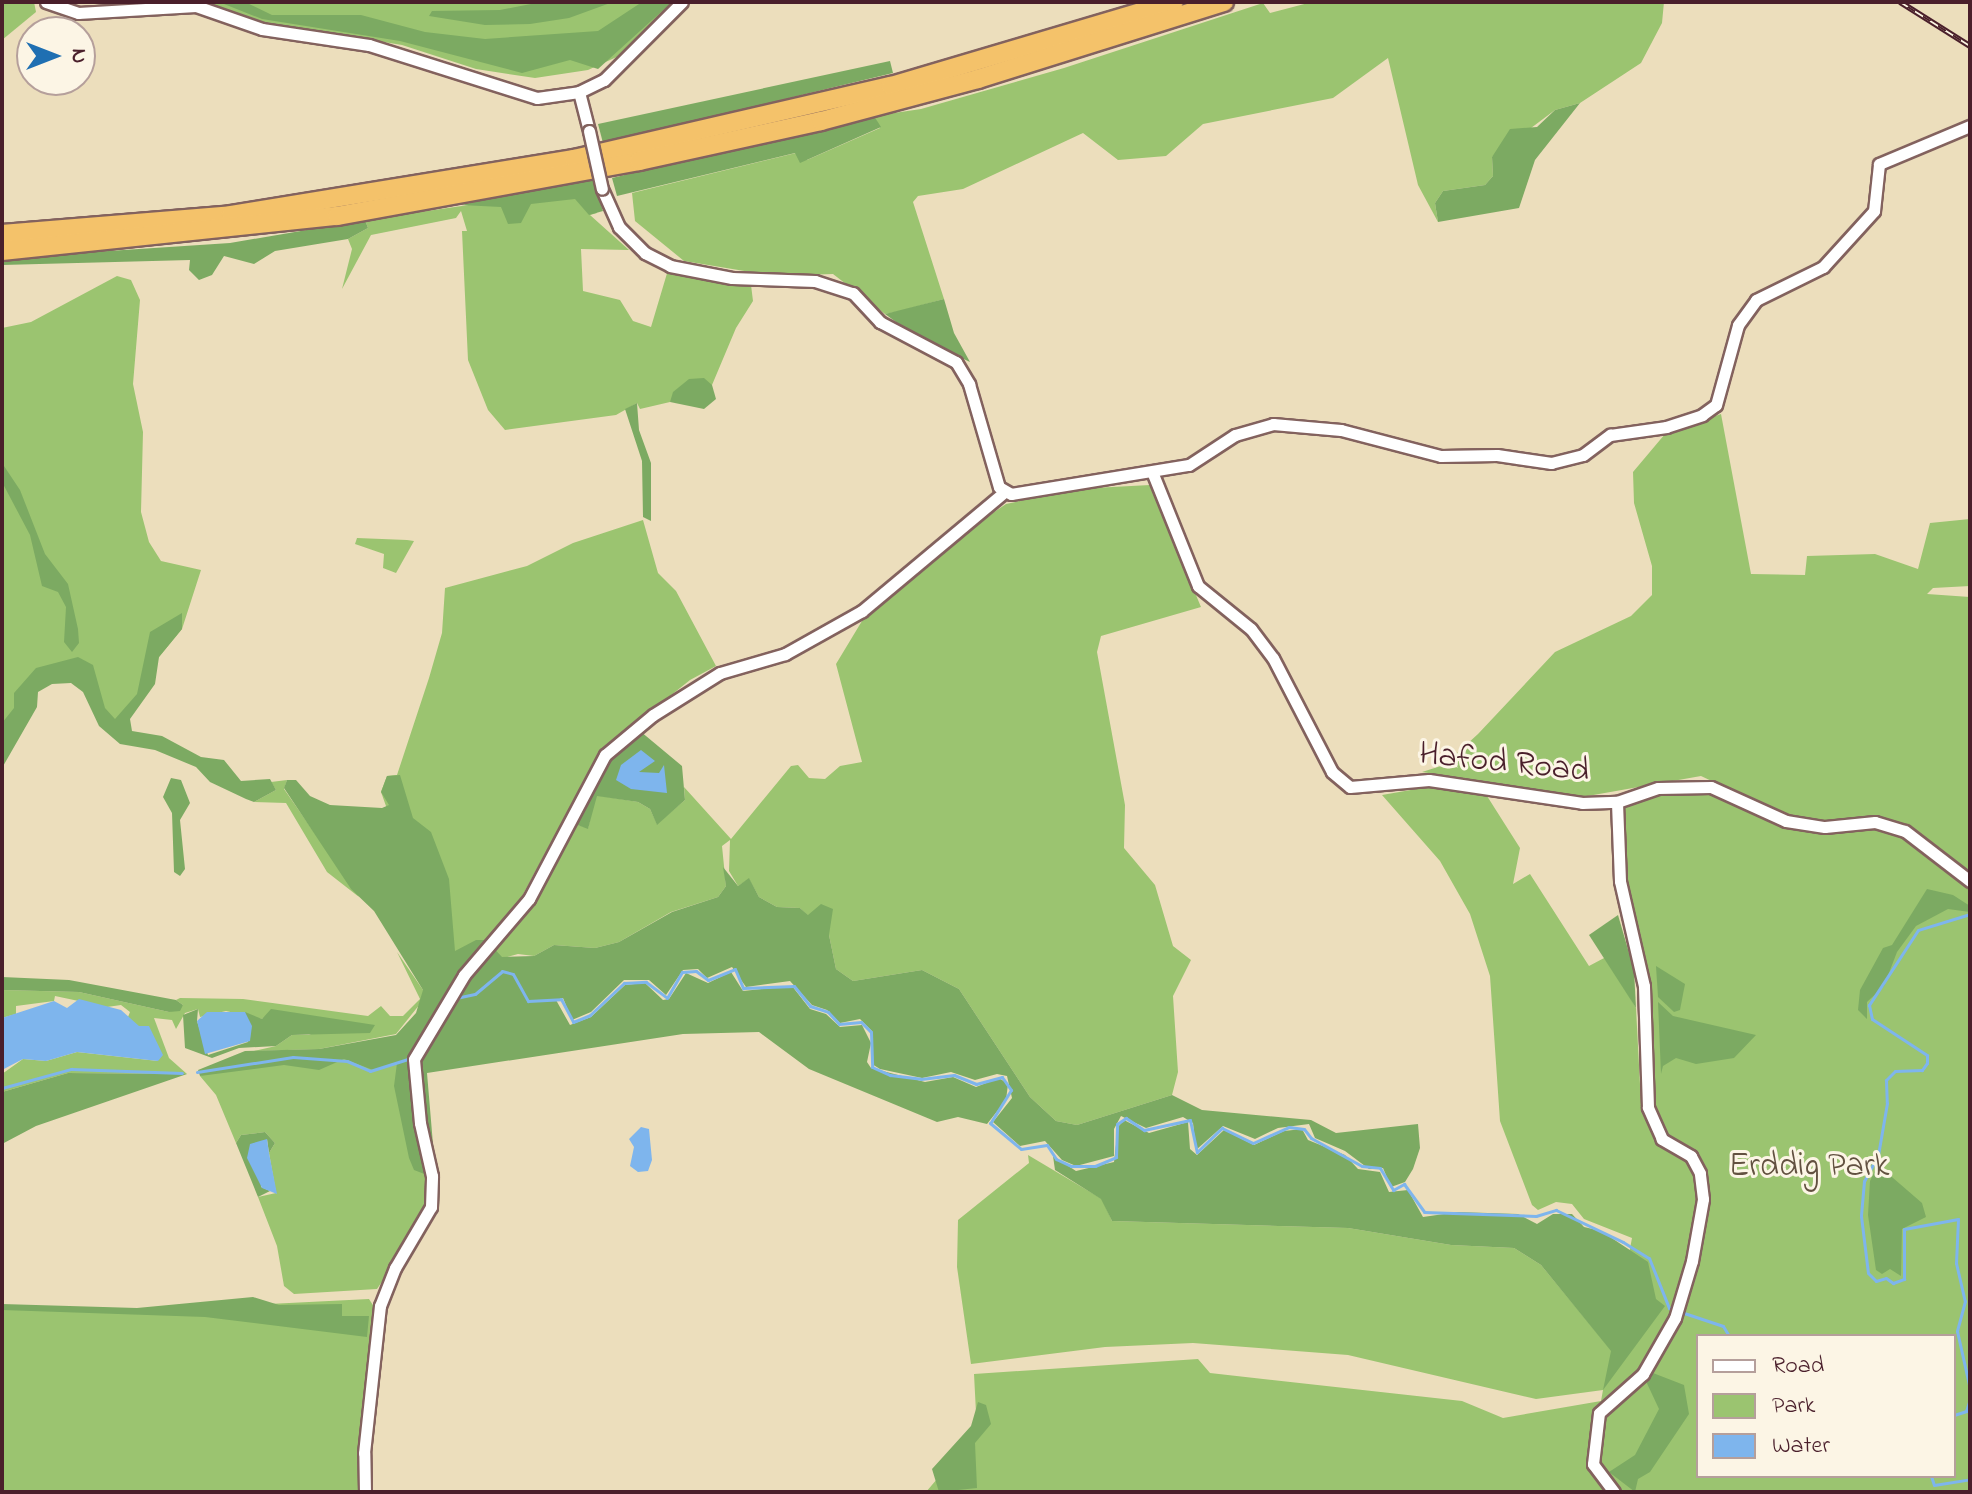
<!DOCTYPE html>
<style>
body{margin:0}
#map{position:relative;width:1972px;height:1494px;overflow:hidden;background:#ecdebc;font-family:"Indie Flower",sans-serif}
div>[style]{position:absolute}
.green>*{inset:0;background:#9bc470}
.forest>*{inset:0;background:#7caa62}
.water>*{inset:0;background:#7eb5ed}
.stream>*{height:3px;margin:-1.5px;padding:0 1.5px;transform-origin:1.5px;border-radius:1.5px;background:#7eb5ed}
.roads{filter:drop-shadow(2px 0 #83625e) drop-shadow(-2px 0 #83625e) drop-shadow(0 2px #83625e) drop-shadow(0 -2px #83625e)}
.minor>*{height:11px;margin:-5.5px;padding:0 5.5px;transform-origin:5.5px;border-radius:5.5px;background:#fff}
.trunk>*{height:18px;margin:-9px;padding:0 9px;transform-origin:9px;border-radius:9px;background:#f4c26a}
.rail>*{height:6px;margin-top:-3px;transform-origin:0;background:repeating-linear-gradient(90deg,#fcf5e5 0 9px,#4a1f2b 0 18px);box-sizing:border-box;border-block:2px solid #4a1f2b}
.bridges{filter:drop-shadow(2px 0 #83625e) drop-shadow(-2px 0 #83625e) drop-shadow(0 2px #83625e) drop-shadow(0 -2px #83625e)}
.minor-bridge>*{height:11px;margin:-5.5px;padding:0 5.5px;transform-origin:5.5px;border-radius:5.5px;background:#fff}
span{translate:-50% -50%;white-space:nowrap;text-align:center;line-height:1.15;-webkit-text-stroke:6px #fcf5e5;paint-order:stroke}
.street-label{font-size:34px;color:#4a1f2b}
.park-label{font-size:34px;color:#625140}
.frame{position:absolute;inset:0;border:4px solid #4a1f2b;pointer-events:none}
.legend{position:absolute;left:1696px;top:1334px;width:260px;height:144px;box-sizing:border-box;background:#fcf5e5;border:2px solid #b59f9b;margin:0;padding:10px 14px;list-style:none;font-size:24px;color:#4a1f2b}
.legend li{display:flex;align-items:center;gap:16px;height:40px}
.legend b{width:40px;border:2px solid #b59f9b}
.north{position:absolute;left:16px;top:16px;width:80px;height:80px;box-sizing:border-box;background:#fcf5e5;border:2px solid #b59f9b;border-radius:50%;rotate:90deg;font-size:22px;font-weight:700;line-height:32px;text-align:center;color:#4a1f2b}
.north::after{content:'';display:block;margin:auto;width:28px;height:36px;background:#1f6fb2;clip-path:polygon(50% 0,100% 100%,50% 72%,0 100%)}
</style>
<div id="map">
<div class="green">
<div style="clip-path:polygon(2px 2px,34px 2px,36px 12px,2px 40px)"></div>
<div style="clip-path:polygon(206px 2px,674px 2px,621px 55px,588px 70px,535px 78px,476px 69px,402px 45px,264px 22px)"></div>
<div style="clip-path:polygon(1312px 2px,1664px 2px,1662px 23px,1641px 63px,1580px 103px,1555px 110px,1492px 157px,1493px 176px,1485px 185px,1443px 191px,1435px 203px,1438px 222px,1418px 185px,1388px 58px,1333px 98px,1203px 124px,1166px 156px,1118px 160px,1083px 133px,963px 189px,918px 196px,913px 202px,944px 299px,900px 311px,885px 314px,833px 274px,775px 276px,684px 261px,635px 221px,632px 193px,796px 153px,807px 160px,880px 128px,874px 116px,921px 109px,1064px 68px,1263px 3px,1270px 13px)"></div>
<div style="clip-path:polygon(585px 188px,597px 213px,590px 215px,629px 250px,581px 249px,583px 291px,620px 300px,633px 321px,651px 327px,668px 270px,721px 279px,729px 285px,751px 285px,753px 301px,736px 328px,712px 385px,670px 402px,640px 409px,637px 403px,616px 415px,505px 430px,488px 410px,468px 360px,462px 231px,467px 231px,461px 211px,456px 218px,371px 235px,342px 289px,352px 249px,348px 239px,368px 228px,365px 220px)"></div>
<div style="clip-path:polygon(117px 276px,131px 280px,140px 300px,133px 384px,143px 432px,141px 512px,149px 542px,161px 561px,201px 570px,182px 629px,159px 657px,120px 733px,102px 715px,86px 679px,54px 676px,29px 696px,2px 754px,2px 328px,31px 322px)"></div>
<div style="clip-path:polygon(1721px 414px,1751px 574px,1805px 575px,1807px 556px,1875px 554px,1918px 569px,1930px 523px,1970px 519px,1970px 586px,1933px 588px,1927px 594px,1970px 597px,1970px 875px,1907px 828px,1875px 816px,1824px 822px,1786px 816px,1701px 776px,1582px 797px,1422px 772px,1444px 765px,1478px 734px,1555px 652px,1631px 616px,1652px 595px,1652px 566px,1634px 503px,1633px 472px,1665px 434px)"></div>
<div style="clip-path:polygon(1150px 485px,1201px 607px,1101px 636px,1097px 652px,1125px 805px,1124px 848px,1155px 885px,1173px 946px,1191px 960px,1173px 996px,1178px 1072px,1172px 1095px,1077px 1125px,1056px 1121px,1030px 1097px,959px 989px,922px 970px,853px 981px,836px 969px,829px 935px,800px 908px,777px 907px,759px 897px,749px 879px,738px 886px,729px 871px,730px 840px,722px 846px,726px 886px,718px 897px,671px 912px,619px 942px,595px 948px,554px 945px,534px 956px,518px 954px,479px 965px,532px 901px,575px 824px,588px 828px,596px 795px,638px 802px,650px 809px,657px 824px,685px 800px,684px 787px,731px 839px,791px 766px,798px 765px,809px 778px,825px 779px,840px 766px,862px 762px,836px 664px,865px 616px,946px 545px,1006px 504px,1075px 489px)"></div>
<div style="clip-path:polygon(643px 520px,658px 573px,676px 591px,716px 666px,690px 680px,599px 753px,519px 902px,486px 940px,443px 966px,381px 792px,387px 776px,397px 775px,429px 678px,442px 633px,445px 588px,527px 566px,573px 543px)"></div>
<div style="clip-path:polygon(357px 538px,407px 540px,414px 541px,396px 573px,383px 568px,384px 554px,355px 544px)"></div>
<div style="clip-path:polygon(287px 780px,284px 789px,359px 897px,327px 872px,286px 803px,254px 802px,276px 790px,271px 782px)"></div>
<div style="clip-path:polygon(evenodd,1428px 787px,1487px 796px,1520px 848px,1513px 884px,1530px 874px,1589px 966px,1606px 957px,1610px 962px,1636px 1008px,1641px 1103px,1650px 1121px,1647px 985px,1624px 878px,1622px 806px,1642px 794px,1685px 790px,1714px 795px,1784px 827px,1827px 833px,1875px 825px,1902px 836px,1970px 886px,1970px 1492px,926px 1492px,977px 1432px,974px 1374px,1198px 1359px,1210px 1373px,1462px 1401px,1503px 1418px,1601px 1401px,1603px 1390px,1536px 1399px,1348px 1355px,1193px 1343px,1105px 1347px,971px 1364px,957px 1267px,958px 1220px,1029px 1163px,1028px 1155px,1102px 1199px,1112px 1221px,1348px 1228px,1451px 1245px,1514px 1248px,1541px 1265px,1611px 1350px,1632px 1238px,1584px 1219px,1572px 1204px,1556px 1202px,1538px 1210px,1532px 1205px,1500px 1121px,1490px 976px,1470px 914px,1440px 861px,1382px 795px,1428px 787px,1698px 1336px,1954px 1336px,1954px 1476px,1698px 1476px,1698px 1336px)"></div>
<div style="clip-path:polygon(397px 952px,423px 990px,424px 999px,396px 1034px,319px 1049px,254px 1051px,276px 1046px,292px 1035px,311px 1035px,269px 1014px,262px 1019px,226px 1011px,200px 1017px,198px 1009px,185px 1013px,176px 1029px,172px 1020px,154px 1018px,169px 1058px,187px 1074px,68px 1073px,2px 1092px,2px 1074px,23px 1059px,46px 1061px,77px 1052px,158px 1061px,128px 1017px,130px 1012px,121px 1005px,107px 1007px,55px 996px,54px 1001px,16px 1006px,16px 1014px,2px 1018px,2px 990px,79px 992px,169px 1012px,183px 1005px,176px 1000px,180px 998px,243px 999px,368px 1016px,381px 1006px,390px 1016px,403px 1016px,420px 999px)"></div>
<div style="clip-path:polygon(247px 1056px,401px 1056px,429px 1194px,424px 1216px,414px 1221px,418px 1228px,377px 1289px,294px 1294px,284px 1286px,277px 1246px,258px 1197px,276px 1193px,269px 1153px,275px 1143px,265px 1132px,241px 1135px,236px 1143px,216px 1095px,200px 1076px)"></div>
<div style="clip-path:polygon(369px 1299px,376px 1310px,361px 1430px,360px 1492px,2px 1492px,2px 1306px,168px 1309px)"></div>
</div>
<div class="forest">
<div style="clip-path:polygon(219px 2px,245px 2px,272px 15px,361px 15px,425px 32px,485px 39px,598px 31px,639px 4px,672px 2px,598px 69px,570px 60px,522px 73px,400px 41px,262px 19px)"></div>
<div style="clip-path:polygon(541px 2px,613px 2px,569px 18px,530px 24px,485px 25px,429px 16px,432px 11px,500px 10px)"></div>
<div style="clip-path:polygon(890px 61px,893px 73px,603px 143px,598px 124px)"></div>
<div style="clip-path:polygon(1580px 103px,1535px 160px,1519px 208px,1438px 222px,1435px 203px,1443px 191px,1485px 185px,1493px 176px,1492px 157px,1510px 129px,1537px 127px,1555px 110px)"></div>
<div style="clip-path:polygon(874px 116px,881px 127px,800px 163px,795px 153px,617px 196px,612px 178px)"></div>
<div style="clip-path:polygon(592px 177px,603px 211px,589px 215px,575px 199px,531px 204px,521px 223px,508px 224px,501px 207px,461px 205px)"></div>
<div style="clip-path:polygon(365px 220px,368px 228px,348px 239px,275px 251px,254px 264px,224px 256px,212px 275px,199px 280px,189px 270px,190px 260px,2px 265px,2px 258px,230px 243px)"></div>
<div style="clip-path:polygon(944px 299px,954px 333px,970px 362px,917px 337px,885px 314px)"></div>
<div style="clip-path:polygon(704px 378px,712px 385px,716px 399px,704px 409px,670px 402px,673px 392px,689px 379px)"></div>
<div style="clip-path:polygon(637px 403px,639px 430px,651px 463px,651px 521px,643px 517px,642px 461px,625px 409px)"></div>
<div style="clip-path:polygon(2px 463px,20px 490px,45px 554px,68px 584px,78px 629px,79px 643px,72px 652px,64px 642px,66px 607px,58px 592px,42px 586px,30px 535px,2px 482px)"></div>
<div style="clip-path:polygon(182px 613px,182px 629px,159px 657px,155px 684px,130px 719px,132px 731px,162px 736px,201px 757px,224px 760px,241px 781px,270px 779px,276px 790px,254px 802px,246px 799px,210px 782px,196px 767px,155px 750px,120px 744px,99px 726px,83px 692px,71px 683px,52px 684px,38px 692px,37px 707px,2px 768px,2px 723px,14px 708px,14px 693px,36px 668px,78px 657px,93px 665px,105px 708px,115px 719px,137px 694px,150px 632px)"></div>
<div style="clip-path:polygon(640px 731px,682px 766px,685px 800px,657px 825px,650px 809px,638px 802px,597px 796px,588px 829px,575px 824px,611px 756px)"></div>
<div style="clip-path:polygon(400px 775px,413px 818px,431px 832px,449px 879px,455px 951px,476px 940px,486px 940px,502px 957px,534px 956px,554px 945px,595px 948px,619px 942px,672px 912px,718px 897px,726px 886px,723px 867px,738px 886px,749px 878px,759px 897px,777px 907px,800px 908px,808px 915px,821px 904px,833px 909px,829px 935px,836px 969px,853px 981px,922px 970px,959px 989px,1030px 1097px,1056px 1121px,1077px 1125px,1172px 1095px,1202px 1110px,1311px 1120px,1336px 1133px,1418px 1124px,1420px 1148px,1413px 1169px,1405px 1182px,1391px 1187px,1383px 1168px,1369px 1169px,1345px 1151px,1315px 1138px,1309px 1124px,1278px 1128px,1255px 1139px,1223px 1126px,1196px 1150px,1193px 1123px,1183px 1117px,1146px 1128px,1121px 1116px,1114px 1129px,1114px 1156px,1076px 1166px,1062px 1160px,1045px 1141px,1020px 1146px,993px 1122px,1012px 1098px,1007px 1076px,997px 1074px,975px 1080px,951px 1072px,922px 1078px,880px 1069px,872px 1064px,872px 1031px,860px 1019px,840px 1023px,827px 1010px,812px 1005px,790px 981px,746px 987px,732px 967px,707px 978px,698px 969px,683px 970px,666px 995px,649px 980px,624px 980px,591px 1012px,572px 1020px,563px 998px,556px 1000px,570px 1025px,591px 1017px,625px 985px,645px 983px,663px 1000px,669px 999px,686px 973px,708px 983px,731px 972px,743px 991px,792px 986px,810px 1009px,826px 1014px,840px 1027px,862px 1025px,871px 1043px,867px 1062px,871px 1068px,925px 1082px,953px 1077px,976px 1087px,999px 1078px,1008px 1084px,1006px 1100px,987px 1124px,958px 1117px,937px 1122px,809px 1069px,759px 1032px,683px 1034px,427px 1073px,435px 1168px,427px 1175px,414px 1170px,409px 1158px,394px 1086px,397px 1063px,373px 1070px,344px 1059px,319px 1070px,284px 1065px,200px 1076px,198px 1070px,245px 1051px,319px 1049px,396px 1035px,416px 1013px,423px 990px,374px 911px,351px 889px,284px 788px,287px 780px,296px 780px,310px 796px,330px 805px,382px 808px,389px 805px,381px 792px,387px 776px)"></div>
<div style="clip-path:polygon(171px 778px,181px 780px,190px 803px,180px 820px,185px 869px,180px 876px,174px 872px,172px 813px,163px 797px)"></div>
<div style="clip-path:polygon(1927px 889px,1953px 895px,1970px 906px,1970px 912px,1948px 909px,1916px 926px,1897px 952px,1884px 986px,1867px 1002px,1867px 1019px,1858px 1010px,1860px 990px,1883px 948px,1892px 945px)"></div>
<div style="clip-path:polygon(1618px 915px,1634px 970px,1636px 1008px,1589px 935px)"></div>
<div style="clip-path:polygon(1656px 966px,1685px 984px,1680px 1010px,1674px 1012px,1658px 997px)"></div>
<div style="clip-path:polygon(2px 977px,69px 980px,176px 1000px,183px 1005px,180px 1011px,169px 1012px,79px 992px,2px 990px)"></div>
<div style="clip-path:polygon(1658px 1002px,1673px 1016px,1756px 1035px,1734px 1058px,1696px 1064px,1676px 1058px,1663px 1066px,1661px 1074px)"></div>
<div style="clip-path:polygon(198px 1009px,197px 1021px,208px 1055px,248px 1042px,245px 1012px,262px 1019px,271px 1009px,375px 1025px,370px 1033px,292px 1035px,276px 1046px,239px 1048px,212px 1058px,185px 1048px,183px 1015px)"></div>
<div style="clip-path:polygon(68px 1073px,187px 1074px,36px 1126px,2px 1144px,2px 1092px)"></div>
<div style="clip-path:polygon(1124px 1120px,1149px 1133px,1188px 1122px,1190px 1149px,1197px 1155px,1224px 1130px,1254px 1145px,1284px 1131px,1302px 1129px,1308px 1140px,1345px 1155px,1358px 1169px,1380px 1172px,1389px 1192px,1408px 1190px,1423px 1217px,1458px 1212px,1518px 1214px,1537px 1224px,1553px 1214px,1572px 1214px,1584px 1227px,1601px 1231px,1648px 1262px,1656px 1299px,1665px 1306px,1603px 1390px,1611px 1351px,1541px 1265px,1514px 1248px,1451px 1245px,1348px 1228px,1112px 1221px,1101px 1199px,1055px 1170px,1053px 1156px,1076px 1171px,1114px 1162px,1118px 1127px)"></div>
<div style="clip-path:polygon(265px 1132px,275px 1143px,269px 1153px,267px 1139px,261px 1187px,270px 1191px,258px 1197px,236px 1143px,241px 1135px)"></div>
<div style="clip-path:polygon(1878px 1165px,1922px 1203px,1926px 1217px,1902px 1229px,1901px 1276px,1890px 1269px,1882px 1274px,1876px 1270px,1868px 1215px,1870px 1181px)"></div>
<div style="clip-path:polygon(253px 1297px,279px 1305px,342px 1304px,342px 1316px,369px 1316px,367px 1337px,205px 1317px,2px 1310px,2px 1304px,137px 1308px)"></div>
<div style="clip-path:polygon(1656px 1359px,1653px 1373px,1684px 1385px,1689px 1414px,1650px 1472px,1638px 1479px,1635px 1492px,1609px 1472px,1635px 1455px,1659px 1409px,1644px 1377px)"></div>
<div style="clip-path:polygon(978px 1402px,986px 1405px,991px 1424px,975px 1443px,977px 1488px,939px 1492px,932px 1469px,971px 1426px)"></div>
</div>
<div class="water">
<div style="clip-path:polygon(641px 750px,655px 761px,639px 772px,659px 773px,664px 765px,667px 793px,631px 789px,616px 780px,621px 765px)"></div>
<div style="clip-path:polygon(79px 999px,121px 1010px,139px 1026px,149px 1026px,163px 1055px,158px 1061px,77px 1052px,46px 1061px,23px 1059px,2px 1070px,2px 1018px,54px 1001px,67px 1008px)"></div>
<div style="clip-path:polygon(207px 1012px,245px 1012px,252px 1026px,250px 1041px,205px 1054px,197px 1021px)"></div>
<div style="clip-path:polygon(641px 1127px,649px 1129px,652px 1160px,648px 1171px,638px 1172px,630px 1166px,634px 1147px,629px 1139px)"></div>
<div style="clip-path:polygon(267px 1139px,269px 1153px,277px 1194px,262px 1188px,247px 1158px,250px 1144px)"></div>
</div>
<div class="stream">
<div style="left:1970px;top:914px;width:54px;rotate:162.9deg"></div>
<div style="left:1918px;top:930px;width:90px;rotate:123.2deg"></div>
<div style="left:1869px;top:1005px;width:14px;rotate:78deg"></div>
<div style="left:1872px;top:1019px;width:66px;rotate:33.2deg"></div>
<div style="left:1927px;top:1055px;width:8px;rotate:90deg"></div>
<div style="left:1927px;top:1063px;width:9px;rotate:126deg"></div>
<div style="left:1922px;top:1070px;width:27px;rotate:178deg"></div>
<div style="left:1895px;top:1071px;width:13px;rotate:135deg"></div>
<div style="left:1886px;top:1080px;width:23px;rotate:88deg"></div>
<div style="left:1887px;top:1103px;width:53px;rotate:99.8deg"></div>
<div style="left:1878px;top:1155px;width:30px;rotate:118deg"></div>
<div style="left:1864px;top:1181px;width:35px;rotate:95deg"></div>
<div style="left:1861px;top:1216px;width:57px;rotate:83deg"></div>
<div style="left:1868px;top:1273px;width:11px;rotate:45deg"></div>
<div style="left:1876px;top:1281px;width:10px;rotate:-17deg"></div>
<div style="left:1886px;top:1278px;width:9px;rotate:36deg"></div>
<div style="left:1893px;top:1283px;width:12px;rotate:-20deg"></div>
<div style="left:1904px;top:1279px;width:50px;rotate:-90deg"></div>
<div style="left:1904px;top:1229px;width:55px;rotate:-10.5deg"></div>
<div style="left:1958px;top:1219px;width:44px;rotate:92.6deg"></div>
<div style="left:1956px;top:1263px;width:39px;rotate:77deg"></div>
<div style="left:1965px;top:1301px;width:31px;rotate:105deg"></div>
<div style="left:1957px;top:1331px;width:59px;rotate:77.4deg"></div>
<div style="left:456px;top:998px;width:19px;rotate:-12deg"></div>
<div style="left:475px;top:994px;width:35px;rotate:-40deg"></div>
<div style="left:502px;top:971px;width:11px;rotate:15deg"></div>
<div style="left:513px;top:974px;width:31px;rotate:61deg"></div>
<div style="left:528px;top:1001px;width:33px;rotate:-3deg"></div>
<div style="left:561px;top:999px;width:26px;rotate:62deg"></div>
<div style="left:573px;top:1022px;width:18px;rotate:-22deg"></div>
<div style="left:590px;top:1015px;width:47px;rotate:-43.3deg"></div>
<div style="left:624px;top:983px;width:22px;rotate:-3deg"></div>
<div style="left:646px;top:982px;width:26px;rotate:37deg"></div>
<div style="left:667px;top:998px;width:30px;rotate:-60deg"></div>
<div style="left:682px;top:972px;width:14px;rotate:-4deg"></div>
<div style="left:696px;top:971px;width:15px;rotate:37deg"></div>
<div style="left:708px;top:980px;width:29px;rotate:-22deg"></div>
<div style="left:735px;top:969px;width:21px;rotate:67deg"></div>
<div style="left:743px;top:988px;width:51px;rotate:-2.2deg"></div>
<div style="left:794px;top:986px;width:26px;rotate:51deg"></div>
<div style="left:810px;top:1006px;width:19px;rotate:18deg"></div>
<div style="left:828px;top:1012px;width:16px;rotate:47deg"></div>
<div style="left:839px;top:1024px;width:22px;rotate:-5deg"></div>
<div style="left:861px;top:1022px;width:14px;rotate:45deg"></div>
<div style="left:871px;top:1032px;width:35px;rotate:88deg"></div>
<div style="left:872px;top:1067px;width:20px;rotate:24deg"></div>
<div style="left:890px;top:1075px;width:31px;rotate:7deg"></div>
<div style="left:921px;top:1079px;width:33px;rotate:-7deg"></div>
<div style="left:954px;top:1075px;width:24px;rotate:22deg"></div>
<div style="left:976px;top:1084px;width:27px;rotate:-15deg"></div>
<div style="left:1002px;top:1077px;width:16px;rotate:55deg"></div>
<div style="left:1011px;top:1090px;width:39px;rotate:122deg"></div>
<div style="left:990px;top:1123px;width:40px;rotate:40deg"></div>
<div style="left:1021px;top:1149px;width:26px;rotate:-9deg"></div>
<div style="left:1047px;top:1145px;width:17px;rotate:57deg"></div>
<div style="left:1056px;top:1159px;width:17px;rotate:25deg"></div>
<div style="left:1071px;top:1166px;width:24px"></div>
<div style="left:1095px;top:1166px;width:23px;rotate:-23deg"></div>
<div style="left:1116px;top:1157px;width:33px;rotate:-88deg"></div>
<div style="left:1117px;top:1124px;width:11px;rotate:-34deg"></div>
<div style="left:1126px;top:1118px;width:22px;rotate:34deg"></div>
<div style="left:1144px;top:1130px;width:47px;rotate:-12.3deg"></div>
<div style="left:1190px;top:1120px;width:33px;rotate:78deg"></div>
<div style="left:1197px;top:1152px;width:35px;rotate:-44deg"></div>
<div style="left:1222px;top:1128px;width:34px;rotate:26deg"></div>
<div style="left:1253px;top:1143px;width:39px;rotate:-24deg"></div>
<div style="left:1289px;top:1127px;width:15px;rotate:8deg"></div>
<div style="left:1304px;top:1129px;width:11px;rotate:52deg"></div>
<div style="left:1311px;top:1138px;width:58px;rotate:28.8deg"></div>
<div style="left:1362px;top:1166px;width:18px;rotate:6deg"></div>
<div style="left:1380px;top:1168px;width:26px;rotate:59deg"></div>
<div style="left:1393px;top:1190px;width:13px;rotate:-29deg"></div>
<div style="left:1404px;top:1184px;width:34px;rotate:54deg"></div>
<div style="left:1424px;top:1212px;width:112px;rotate:2deg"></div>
<div style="left:1536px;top:1216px;width:21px;rotate:-17deg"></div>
<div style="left:1556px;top:1210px;width:74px;rotate:25.5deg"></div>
<div style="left:1623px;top:1242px;width:31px;rotate:32deg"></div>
<div style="left:1649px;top:1258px;width:54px;rotate:68.2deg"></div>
<div style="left:1669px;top:1308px;width:57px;rotate:18.4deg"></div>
<div style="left:1723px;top:1326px;width:12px;rotate:59deg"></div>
<div style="left:197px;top:1072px;width:97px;rotate:-8.9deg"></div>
<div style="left:293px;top:1057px;width:54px;rotate:4.2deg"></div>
<div style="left:347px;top:1061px;width:25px;rotate:23deg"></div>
<div style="left:370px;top:1071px;width:43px;rotate:-17.6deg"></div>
<div style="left:2px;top:1088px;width:72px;rotate:-15.4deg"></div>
<div style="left:71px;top:1069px;width:111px;rotate:2.1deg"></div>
<div style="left:1954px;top:1415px;width:13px;rotate:-18deg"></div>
<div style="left:1966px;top:1411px;width:13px;rotate:-72deg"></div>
<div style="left:1931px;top:1476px;width:9px;rotate:72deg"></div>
<div style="left:1934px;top:1485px;width:36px;rotate:-9deg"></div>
</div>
<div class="roads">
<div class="minor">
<div style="left:46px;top:2px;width:34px;rotate:19deg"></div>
<div style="left:78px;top:13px;width:118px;rotate:-3.4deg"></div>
<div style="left:196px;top:6px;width:70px;rotate:19.2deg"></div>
<div style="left:262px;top:29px;width:108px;rotate:8.5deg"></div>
<div style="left:369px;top:45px;width:176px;rotate:17.5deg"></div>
<div style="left:537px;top:98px;width:42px;rotate:-8.1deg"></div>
<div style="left:579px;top:92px;width:28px;rotate:-26deg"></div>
<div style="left:604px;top:80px;width:110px;rotate:-45deg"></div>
<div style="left:579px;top:92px;width:40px;rotate:75.6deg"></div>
<div style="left:602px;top:189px;width:42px;rotate:65.9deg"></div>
<div style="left:619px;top:227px;width:37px;rotate:45deg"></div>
<div style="left:645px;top:253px;width:28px;rotate:27deg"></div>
<div style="left:670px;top:266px;width:63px;rotate:11deg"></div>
<div style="left:732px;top:278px;width:83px;rotate:2.1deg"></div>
<div style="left:815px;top:281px;width:40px;rotate:18deg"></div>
<div style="left:853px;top:293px;width:40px;rotate:47deg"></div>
<div style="left:880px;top:322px;width:86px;rotate:27.8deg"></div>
<div style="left:956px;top:362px;width:26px;rotate:59deg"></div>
<div style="left:969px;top:384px;width:107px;rotate:73.8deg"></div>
<div style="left:999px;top:487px;width:14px;rotate:30deg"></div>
<div style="left:1011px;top:494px;width:180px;rotate:-9.3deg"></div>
<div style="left:1189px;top:465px;width:55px;rotate:-33.1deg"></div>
<div style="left:1235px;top:435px;width:40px;rotate:-16deg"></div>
<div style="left:1273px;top:424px;width:68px;rotate:5deg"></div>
<div style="left:1341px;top:430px;width:103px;rotate:14.6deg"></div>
<div style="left:1441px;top:456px;width:56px;rotate:-1deg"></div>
<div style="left:1497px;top:455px;width:55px;rotate:8.4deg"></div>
<div style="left:1551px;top:463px;width:33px;rotate:-14deg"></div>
<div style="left:1583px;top:455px;width:34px;rotate:-37deg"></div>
<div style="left:1610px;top:435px;width:57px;rotate:-8.1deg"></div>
<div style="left:1666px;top:427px;width:38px;rotate:-18deg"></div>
<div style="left:1702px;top:415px;width:17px;rotate:-36deg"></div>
<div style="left:1716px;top:405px;width:83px;rotate:-74.6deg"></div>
<div style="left:1738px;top:325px;width:31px;rotate:-54deg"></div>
<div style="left:1756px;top:300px;width:75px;rotate:-26.2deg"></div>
<div style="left:1823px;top:267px;width:76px;rotate:-47.7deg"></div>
<div style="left:1874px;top:211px;width:47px;rotate:-83.9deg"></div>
<div style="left:1879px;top:164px;width:99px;rotate:-22.7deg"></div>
<div style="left:1153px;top:474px;width:121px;rotate:68.1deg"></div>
<div style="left:1198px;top:586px;width:68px;rotate:39.1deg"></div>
<div style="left:1251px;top:629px;width:36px;rotate:53deg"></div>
<div style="left:1273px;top:658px;width:128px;rotate:62.6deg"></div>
<div style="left:1332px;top:772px;width:23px;rotate:40deg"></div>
<div style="left:1350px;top:787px;width:79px;rotate:-5.1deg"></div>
<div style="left:1429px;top:780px;width:155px;rotate:8.5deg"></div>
<div style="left:1582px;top:803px;width:35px;rotate:-2deg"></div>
<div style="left:1617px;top:802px;width:43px;rotate:-18.9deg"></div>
<div style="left:1658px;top:788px;width:53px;rotate:-1.1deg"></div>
<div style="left:1711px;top:787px;width:82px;rotate:24.4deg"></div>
<div style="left:1786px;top:821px;width:39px;rotate:9deg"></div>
<div style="left:1825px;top:827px;width:50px;rotate:-5.7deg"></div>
<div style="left:1875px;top:822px;width:31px;rotate:17deg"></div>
<div style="left:1905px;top:831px;width:82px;rotate:37.6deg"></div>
<div style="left:365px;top:1492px;width:39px;rotate:-91deg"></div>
<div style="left:364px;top:1453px;width:148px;rotate:-83.8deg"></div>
<div style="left:380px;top:1306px;width:41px;rotate:-68.5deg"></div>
<div style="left:395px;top:1268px;width:71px;rotate:-59.5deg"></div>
<div style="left:431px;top:1207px;width:31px;rotate:-88deg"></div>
<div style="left:432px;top:1176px;width:54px;rotate:-102.8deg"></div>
<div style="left:420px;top:1123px;width:64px;rotate:-95.4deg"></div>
<div style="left:414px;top:1059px;width:98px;rotate:-59.2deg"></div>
<div style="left:464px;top:975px;width:100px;rotate:-49.5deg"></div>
<div style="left:529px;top:899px;width:163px;rotate:-62.2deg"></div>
<div style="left:605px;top:755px;width:62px;rotate:-39.8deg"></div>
<div style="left:653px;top:715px;width:79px;rotate:-32.1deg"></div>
<div style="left:720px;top:673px;width:68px;rotate:-16.3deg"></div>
<div style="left:785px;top:654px;width:88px;rotate:-29.2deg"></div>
<div style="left:862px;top:611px;width:184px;rotate:-39.9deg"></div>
<div style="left:1614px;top:1492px;width:35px;rotate:-127deg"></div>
<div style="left:1593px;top:1464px;width:51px;rotate:-83.3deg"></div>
<div style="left:1599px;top:1413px;width:59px;rotate:-41.6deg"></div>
<div style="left:1643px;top:1374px;width:64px;rotate:-60.3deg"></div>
<div style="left:1675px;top:1318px;width:59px;rotate:-73.4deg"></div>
<div style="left:1692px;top:1261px;width:63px;rotate:-79.9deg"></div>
<div style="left:1703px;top:1199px;width:26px;rotate:-97deg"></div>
<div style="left:1700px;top:1173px;width:19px;rotate:-118deg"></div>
<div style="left:1691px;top:1156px;width:34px;rotate:-150deg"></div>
<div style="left:1662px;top:1139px;width:35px;rotate:-114deg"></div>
<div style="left:1648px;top:1107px;width:121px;rotate:-91.9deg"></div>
<div style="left:1644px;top:986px;width:108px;rotate:-102.9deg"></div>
<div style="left:1620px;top:881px;width:79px;rotate:-92.2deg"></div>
</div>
<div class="trunk">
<div style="left:2px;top:234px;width:230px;rotate:-4.7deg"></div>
<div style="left:231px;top:215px;width:348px;rotate:-9.3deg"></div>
<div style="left:574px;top:159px;width:325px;rotate:-13deg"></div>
<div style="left:891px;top:86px;width:295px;rotate:-16.5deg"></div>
<div style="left:2px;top:251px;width:337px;rotate:-6deg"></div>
<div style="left:337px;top:216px;width:307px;rotate:-10.3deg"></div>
<div style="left:639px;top:161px;width:186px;rotate:-12.4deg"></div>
<div style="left:821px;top:121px;width:163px;rotate:-15deg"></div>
<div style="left:978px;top:79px;width:258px;rotate:-17.4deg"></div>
</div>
</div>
<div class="rail">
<div style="left:1900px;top:2px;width:83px;rotate:32.2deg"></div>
</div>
<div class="bridges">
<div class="minor-bridge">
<div style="left:589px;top:131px;width:59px;rotate:77.4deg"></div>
</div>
</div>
<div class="street-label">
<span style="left:1504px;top:764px;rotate:6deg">Hafod Road</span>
</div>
<div class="park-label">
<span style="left:1809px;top:1168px">Erddig Park</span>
</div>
<div class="frame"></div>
<ul class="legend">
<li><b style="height:10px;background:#fff"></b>Road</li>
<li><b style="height:22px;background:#9bc470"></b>Park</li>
<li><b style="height:22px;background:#7eb5ed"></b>Water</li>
</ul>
<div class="north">N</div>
</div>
